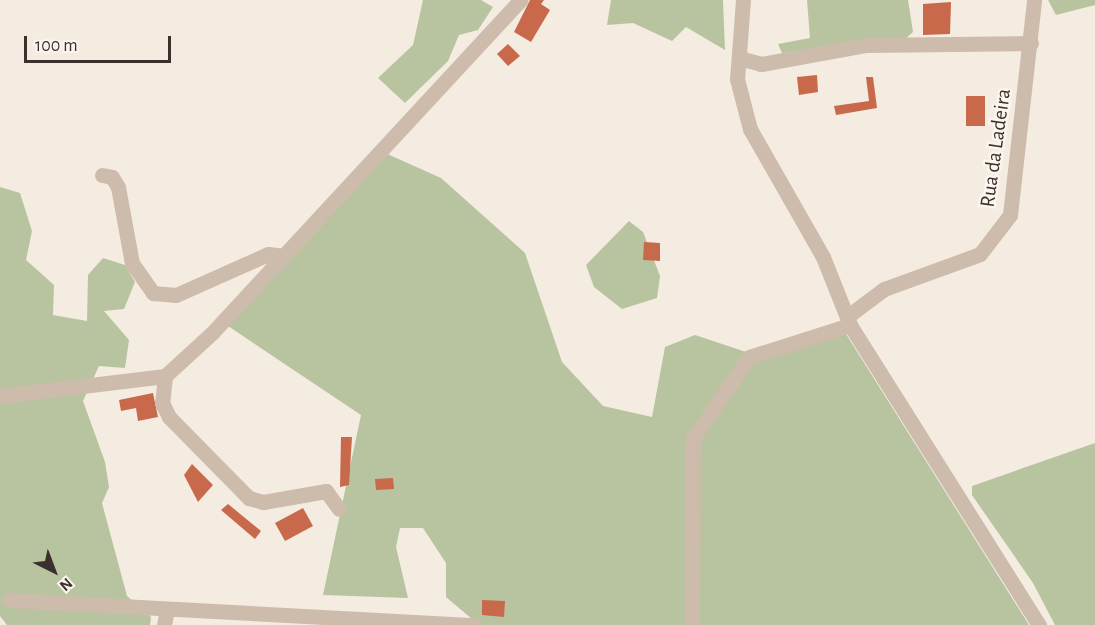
<!DOCTYPE html>
<style>
body{margin:0}
#map{position:relative;width:1095px;height:625px;overflow:hidden;background:#f4ebe1;font-family:"Alegreya Sans",sans-serif}
div>[style]{position:absolute}
.green>*{inset:0;background:#b8c4a0}
.building>*{inset:0;background:#c8694b}
.minor>*{height:15px;margin:-7.5px;padding:0 7.5px;transform-origin:7.5px;border-radius:7.5px;background:#cdbbac}
span{translate:-50% -50%;white-space:nowrap;text-align:center;line-height:1.15;-webkit-text-stroke:5px #fbf5ee;paint-order:stroke}
.street-label{font-size:21px;color:#3b302b}
.north{position:absolute;left:24px;top:541px;width:60px;height:60px;-webkit-text-stroke:4px #fbf5ee;paint-order:stroke;rotate:138deg;font-size:16px;font-weight:700;line-height:24px;text-align:center;color:#3b302b}
.north::after{content:'';display:block;margin:auto;width:21px;height:27px;background:#3b302b;clip-path:polygon(50% 0,100% 100%,50% 72%,0 100%)}
.scale{position:absolute;left:24px;top:36px;width:147px;height:27px;box-sizing:border-box;border:3px solid #3b302b;border-top:0;padding-left:8px;font-size:18px;line-height:21px;white-space:nowrap;color:#3b302b;-webkit-text-stroke:4px #fbf5ee;paint-order:stroke}
</style>
<div id="map">
<div class="green">
<div style="clip-path:polygon(423px 0,481px 0,493px 7px,478px 30px,459px 35px,448px 61px,405px 103px,378px 78px,413px 45px)"></div>
<div style="clip-path:polygon(611px 0,723px 0,725px 50px,686px 27px,672px 41px,633px 23px,607px 25px)"></div>
<div style="clip-path:polygon(807px 0,908px 0,913px 32px,905px 39px,782px 53px,778px 44px,810px 38px)"></div>
<div style="clip-path:polygon(1048px 0,1095px 0,1095px 5px,1056px 15px)"></div>
<div style="clip-path:polygon(385px 153px,441px 178px,525px 253px,562px 362px,603px 406px,652px 417px,665px 347px,695px 335px,746px 352px,846px 334px,1029px 625px,479px 625px,446px 597px,446px 563px,423px 528px,400px 528px,396px 547px,408px 598px,323px 595px,361px 415px,228px 326px)"></div>
<div style="clip-path:polygon(0 187px,20px 193px,32px 231px,26px 260px,54px 285px,53px 315px,87px 321px,88px 275px,103px 258px,125px 265px,135px 282px,124px 309px,104px 311px,129px 340px,125px 368px,99px 366px,83px 401px,105px 462px,109px 487px,102px 503px,127px 596px,151px 617px,150px 625px,7px 625px,0 616px)"></div>
<div style="clip-path:polygon(629px 221px,643px 232px,660px 276px,657px 298px,622px 309px,594px 287px,586px 265px)"></div>
<div style="clip-path:polygon(1095px 443px,1095px 625px,1055px 625px,1033px 583px,972px 495px,972px 486px)"></div>
</div>
<div class="building">
<div style="clip-path:polygon(530px 0,544px 0,541px 4px,550px 10px,531px 42px,514px 32px)"></div>
<div style="clip-path:polygon(951px 2px,950px 34px,923px 35px,923px 4px)"></div>
<div style="clip-path:polygon(508px 44px,520px 56px,508px 66px,497px 54px)"></div>
<div style="clip-path:polygon(817px 75px,818px 92px,799px 95px,797px 77px)"></div>
<div style="clip-path:polygon(866px 77px,873px 77px,877px 108px,836px 115px,834px 106px,869px 101px)"></div>
<div style="clip-path:polygon(966px 96px,985px 96px,985px 126px,966px 126px)"></div>
<div style="clip-path:polygon(644px 242px,660px 243px,660px 261px,643px 260px)"></div>
<div style="clip-path:polygon(153px 393px,158px 417px,138px 421px,136px 408px,121px 411px,119px 400px)"></div>
<div style="clip-path:polygon(341px 437px,352px 437px,349px 485px,340px 487px)"></div>
<div style="clip-path:polygon(192px 464px,213px 485px,198px 502px,184px 475px)"></div>
<div style="clip-path:polygon(393px 478px,394px 489px,376px 490px,375px 479px)"></div>
<div style="clip-path:polygon(228px 504px,261px 531px,255px 539px,221px 510px)"></div>
<div style="clip-path:polygon(303px 508px,313px 526px,285px 541px,275px 523px)"></div>
<div style="clip-path:polygon(482px 600px,505px 601px,504px 617px,482px 615px)"></div>
</div>
<div class="minor">
<div style="left:743px;top:0;width:79px;rotate:94.3deg"></div>
<div style="left:737px;top:79px;width:52px;rotate:75.4deg"></div>
<div style="left:750px;top:129px;width:147px;rotate:60.3deg"></div>
<div style="left:823px;top:257px;width:73px;rotate:68.3deg"></div>
<div style="left:850px;top:325px;width:355px;rotate:57.8deg"></div>
<div style="left:740px;top:58px;width:22px;rotate:16deg"></div>
<div style="left:761px;top:64px;width:107px;rotate:-10.3deg"></div>
<div style="left:866px;top:45px;width:165px;rotate:-0.7deg"></div>
<div style="left:102px;top:175px;width:10px;rotate:11deg"></div>
<div style="left:112px;top:177px;width:12px;rotate:59deg"></div>
<div style="left:118px;top:187px;width:77px;rotate:79.6deg"></div>
<div style="left:132px;top:263px;width:37px;rotate:55deg"></div>
<div style="left:153px;top:293px;width:23px;rotate:5deg"></div>
<div style="left:176px;top:295px;width:101px;rotate:-24deg"></div>
<div style="left:268px;top:254px;width:16px;rotate:7deg"></div>
<div style="left:848px;top:316px;width:45px;rotate:-36.9deg"></div>
<div style="left:884px;top:289px;width:102px;rotate:-20deg"></div>
<div style="left:980px;top:254px;width:49px;rotate:-52.4deg"></div>
<div style="left:1010px;top:215px;width:216px;rotate:-83.6deg"></div>
<div style="left:165px;top:376px;width:27px;rotate:96deg"></div>
<div style="left:162px;top:403px;width:16px;rotate:63deg"></div>
<div style="left:169px;top:417px;width:114px;rotate:45.4deg"></div>
<div style="left:249px;top:498px;width:15px;rotate:16deg"></div>
<div style="left:263px;top:502px;width:64px;rotate:-9.9deg"></div>
<div style="left:326px;top:491px;width:22px;rotate:54deg"></div>
<div style="left:0;top:396px;width:166px;rotate:-6.9deg"></div>
<div style="left:165px;top:376px;width:64px;rotate:-42.5deg"></div>
<div style="left:212px;top:333px;width:454px;rotate:-47.2deg"></div>
<div style="left:10px;top:600px;width:465px;rotate:3.1deg"></div>
<div style="left:164px;top:625px;width:15px;rotate:-79deg"></div>
<div style="left:692px;top:625px;width:187px;rotate:-89.7deg"></div>
<div style="left:693px;top:438px;width:98px;rotate:-55.3deg"></div>
<div style="left:749px;top:357px;width:106px;rotate:-17.6deg"></div>
</div>
<div class="street-label">
<span style="left:996px;top:148px;rotate:-82deg">Rua da Ladeira</span>
</div>
<div class="north">N</div>
<div class="scale">100 m</div>
</div>
